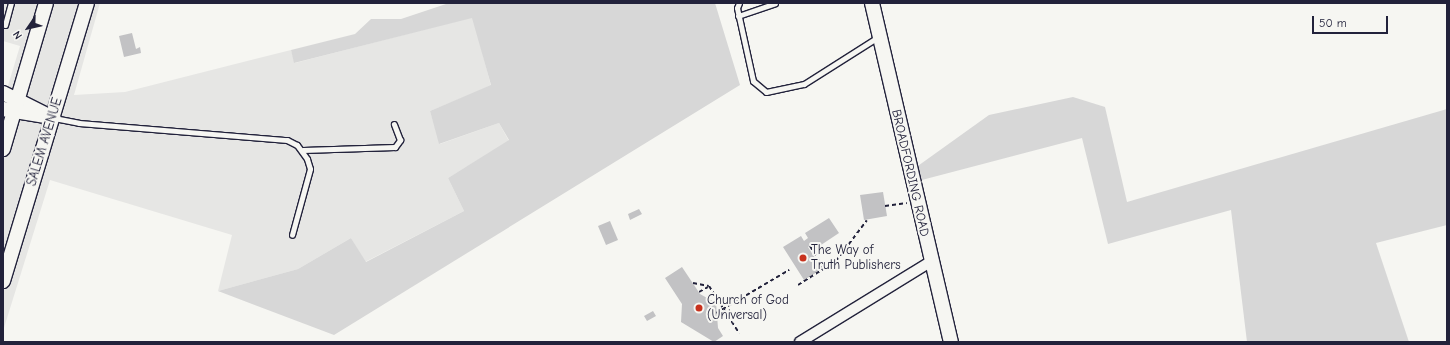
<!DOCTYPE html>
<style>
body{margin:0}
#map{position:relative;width:1450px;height:345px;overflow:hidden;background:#f6f6f2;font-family:"Comic Neue",sans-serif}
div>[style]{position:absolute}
.built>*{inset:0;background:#e6e6e4}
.green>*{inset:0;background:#d7d7d7}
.building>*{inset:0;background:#c2c2c4}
.path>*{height:2px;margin-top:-1px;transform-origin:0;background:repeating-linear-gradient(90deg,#22223b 0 4px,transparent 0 7px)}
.roads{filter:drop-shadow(1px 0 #22223b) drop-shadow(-1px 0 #22223b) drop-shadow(0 1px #22223b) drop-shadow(0 -1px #22223b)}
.lane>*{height:5px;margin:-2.5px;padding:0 2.5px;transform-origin:2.5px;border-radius:2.5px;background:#f6f6f2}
.street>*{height:10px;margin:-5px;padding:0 5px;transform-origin:5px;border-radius:5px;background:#f6f6f2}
.secondary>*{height:14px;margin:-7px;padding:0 7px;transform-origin:7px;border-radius:7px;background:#f6f6f2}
.dots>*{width:11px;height:11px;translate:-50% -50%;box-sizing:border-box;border:2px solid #f6f6f2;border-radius:50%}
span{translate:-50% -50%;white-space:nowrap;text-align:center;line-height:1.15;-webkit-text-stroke:4px #f6f6f2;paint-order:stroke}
.street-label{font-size:13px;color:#22223b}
.poi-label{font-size:13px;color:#22223b}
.left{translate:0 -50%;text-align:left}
.frame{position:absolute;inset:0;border:4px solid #22223b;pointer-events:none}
.north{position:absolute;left:8px;top:8px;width:40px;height:40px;-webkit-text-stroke:3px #f6f6f2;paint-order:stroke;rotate:236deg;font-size:11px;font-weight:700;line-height:16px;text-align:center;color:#22223b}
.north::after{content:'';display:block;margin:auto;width:14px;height:18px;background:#22223b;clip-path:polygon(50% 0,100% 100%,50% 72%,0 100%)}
.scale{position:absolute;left:1312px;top:16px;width:76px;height:18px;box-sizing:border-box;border:2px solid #22223b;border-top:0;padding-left:5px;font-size:12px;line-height:14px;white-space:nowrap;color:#22223b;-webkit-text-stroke:3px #f6f6f2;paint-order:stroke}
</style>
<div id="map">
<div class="built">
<div style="clip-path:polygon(3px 3px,100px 3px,74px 95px,125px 92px,291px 50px,295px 63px,473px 17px,491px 86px,430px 111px,440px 144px,499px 123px,509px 141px,448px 178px,464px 211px,365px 262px,351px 238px,298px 269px,218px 291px,232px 235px,50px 180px,3px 331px,3px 102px,20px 46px,3px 41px)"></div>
</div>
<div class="green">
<div style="clip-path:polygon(449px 3px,715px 3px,740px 85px,334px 335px,218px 291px,298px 269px,351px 238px,366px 262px,464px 211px,448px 178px,509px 140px,499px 123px,439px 144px,430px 111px,491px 85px,472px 18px,294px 63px,291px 50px,355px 34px,371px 19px,401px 19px)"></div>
<div style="clip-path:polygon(1073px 97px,1105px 107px,1127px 202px,1447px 109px,1447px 225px,1376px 243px,1409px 342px,1247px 342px,1231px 210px,1108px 244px,1082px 138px,918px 181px,915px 168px,989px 115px)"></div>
</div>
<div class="building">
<div style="clip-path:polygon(132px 33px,136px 49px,140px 47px,141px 53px,124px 57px,119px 36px)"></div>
<div style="clip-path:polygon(883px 192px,887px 216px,864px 220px,860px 195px)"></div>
<div style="clip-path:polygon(639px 209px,642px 214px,630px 220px,628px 214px)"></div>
<div style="clip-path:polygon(829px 218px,839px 233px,815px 249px,812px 244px,808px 247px,822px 269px,804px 280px,783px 247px,801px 236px,804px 241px,808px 238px,805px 233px)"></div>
<div style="clip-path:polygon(610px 221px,618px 240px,606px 245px,598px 226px)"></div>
<div style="clip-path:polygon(682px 267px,700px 294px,716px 303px,718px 328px,723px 336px,714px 342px,681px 322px,682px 304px,665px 278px)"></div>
<div style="clip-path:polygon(653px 311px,656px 316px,647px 321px,644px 316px)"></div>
</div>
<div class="path">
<div style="left:885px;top:206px;width:22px;rotate:-8deg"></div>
<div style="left:810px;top:246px;width:27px;rotate:59deg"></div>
<div style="left:693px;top:283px;width:16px;rotate:11deg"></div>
<div style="left:709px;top:286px;width:56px;rotate:57.4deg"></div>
<div style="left:798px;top:285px;width:45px;rotate:-32.3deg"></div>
<div style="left:836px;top:261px;width:51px;rotate:-52.9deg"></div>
<div style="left:699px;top:292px;width:10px;rotate:-29deg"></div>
<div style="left:716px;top:313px;width:85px;rotate:-30.5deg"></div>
</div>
<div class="roads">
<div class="lane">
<div style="left:739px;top:3px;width:5px;rotate:112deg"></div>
<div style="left:737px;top:8px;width:75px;rotate:77.6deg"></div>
<div style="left:753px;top:81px;width:17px;rotate:40deg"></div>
<div style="left:766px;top:92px;width:39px;rotate:-12deg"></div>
<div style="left:804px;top:84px;width:88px;rotate:-32.4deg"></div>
<div style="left:738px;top:16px;width:39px;rotate:-19deg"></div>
<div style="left:5px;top:25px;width:23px;rotate:-75deg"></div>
<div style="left:54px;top:118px;width:25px;rotate:11deg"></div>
<div style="left:79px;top:123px;width:209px;rotate:4.7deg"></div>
<div style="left:287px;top:140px;width:11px;rotate:27deg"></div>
<div style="left:297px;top:145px;width:17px;rotate:54deg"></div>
<div style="left:307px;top:159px;width:10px;rotate:73deg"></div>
<div style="left:310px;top:169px;width:68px;rotate:105.3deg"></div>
<div style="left:303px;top:150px;width:92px;rotate:-1.9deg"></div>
<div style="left:395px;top:147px;width:9px;rotate:-54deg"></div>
<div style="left:400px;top:140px;width:17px;rotate:-111deg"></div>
</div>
<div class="street">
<div style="left:800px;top:342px;width:153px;rotate:-31.6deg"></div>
</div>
<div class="secondary">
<div style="left:872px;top:3px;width:348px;rotate:76.9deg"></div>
<div style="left:3px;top:93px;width:54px;rotate:26.6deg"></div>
<div style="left:3px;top:109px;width:43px;rotate:9.5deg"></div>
<div style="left:3px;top:149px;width:152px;rotate:-73.6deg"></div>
<div style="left:3px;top:281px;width:290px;rotate:-73.2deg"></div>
</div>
</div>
<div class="dots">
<div style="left:803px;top:258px;background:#c8321e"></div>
<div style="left:699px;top:308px;background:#c8321e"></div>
</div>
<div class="street-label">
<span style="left:45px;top:142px;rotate:-73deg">SALEM AVENUE</span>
<span style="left:910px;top:173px;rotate:77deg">BROADFORDING ROAD</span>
</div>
<div class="poi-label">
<span class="left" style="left:811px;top:258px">The Way of<br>Truth Publishers</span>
<span class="left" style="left:707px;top:308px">Church of God<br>(Universal)</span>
</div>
<div class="frame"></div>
<div class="north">N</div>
<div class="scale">50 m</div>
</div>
